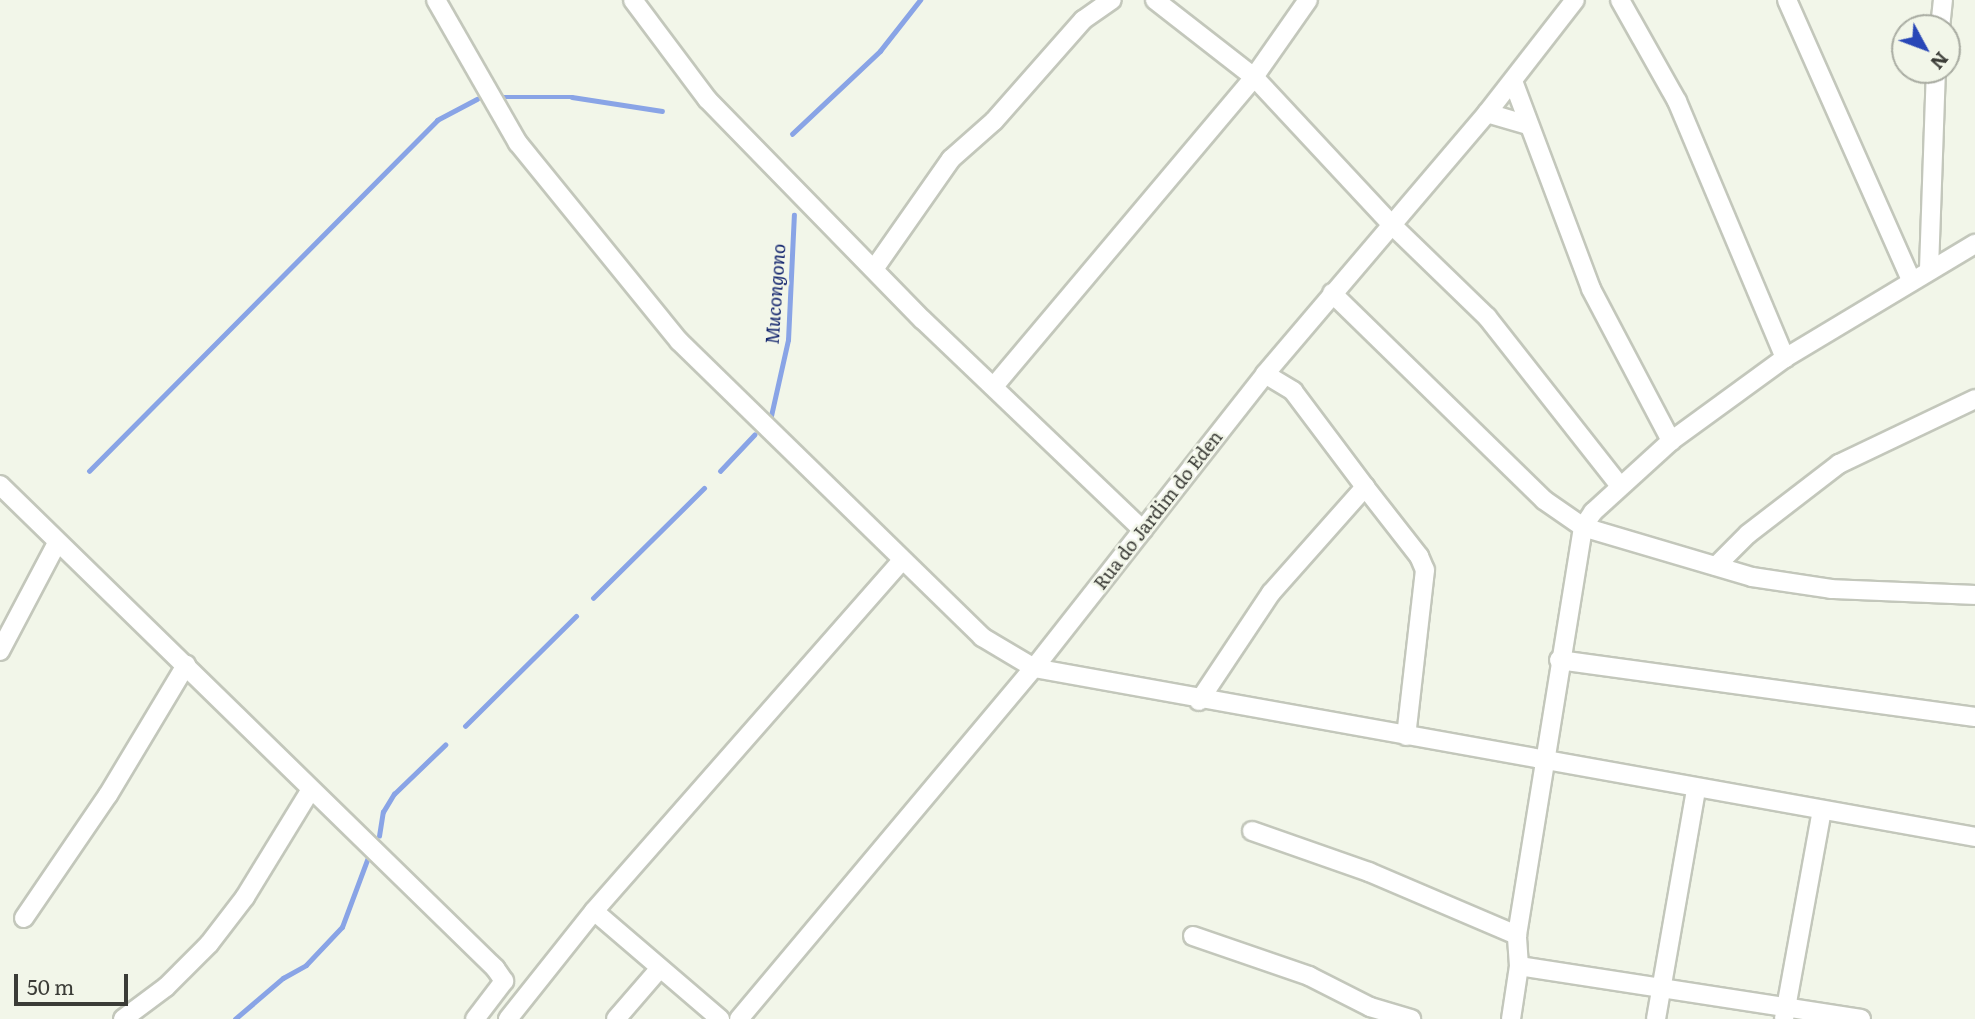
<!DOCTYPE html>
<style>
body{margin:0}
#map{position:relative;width:1975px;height:1019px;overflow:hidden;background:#f2f6e9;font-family:Literata,serif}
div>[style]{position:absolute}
.stream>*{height:4.5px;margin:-2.25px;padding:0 2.25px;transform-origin:2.25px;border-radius:2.25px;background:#89a4e6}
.roads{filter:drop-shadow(2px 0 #c3c7bb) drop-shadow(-2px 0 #c3c7bb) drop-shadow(0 2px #c3c7bb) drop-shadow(0 -2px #c3c7bb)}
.minor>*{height:18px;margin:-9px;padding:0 9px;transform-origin:9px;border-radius:9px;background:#fff}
span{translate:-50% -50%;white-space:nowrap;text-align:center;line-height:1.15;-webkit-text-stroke:5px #f2f6e9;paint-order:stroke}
.street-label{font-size:18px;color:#3b3c37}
.water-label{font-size:19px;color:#10226c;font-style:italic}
.north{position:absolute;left:1891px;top:14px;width:70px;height:70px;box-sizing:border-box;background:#f2f6e9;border:2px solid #a9aca2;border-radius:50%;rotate:131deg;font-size:19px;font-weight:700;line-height:28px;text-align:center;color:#3b3c37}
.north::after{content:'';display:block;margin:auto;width:24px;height:32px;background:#2947b7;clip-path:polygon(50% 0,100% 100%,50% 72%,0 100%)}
.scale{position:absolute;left:14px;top:974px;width:114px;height:32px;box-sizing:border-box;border:4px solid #3b3c37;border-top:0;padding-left:9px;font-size:21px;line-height:24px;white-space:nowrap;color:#3b3c37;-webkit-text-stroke:5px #f2f6e9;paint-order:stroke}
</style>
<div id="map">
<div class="stream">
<div style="left:501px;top:97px;width:71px"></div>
<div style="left:572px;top:97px;width:91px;rotate:8.8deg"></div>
<div style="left:792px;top:134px;width:121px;rotate:-43.3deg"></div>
<div style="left:880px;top:51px;width:65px;rotate:-51.9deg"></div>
<div style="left:771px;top:416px;width:78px;rotate:-77.4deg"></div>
<div style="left:788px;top:340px;width:125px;rotate:-87.3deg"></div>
<div style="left:89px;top:471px;width:494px;rotate:-45.2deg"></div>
<div style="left:437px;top:120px;width:45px;rotate:-27.7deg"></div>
<div style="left:720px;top:471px;width:50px;rotate:-46.6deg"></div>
<div style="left:593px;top:598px;width:156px;rotate:-44.7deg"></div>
<div style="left:465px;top:726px;width:156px;rotate:-44.7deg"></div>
<div style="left:379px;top:836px;width:24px;rotate:-81deg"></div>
<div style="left:383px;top:812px;width:21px;rotate:-59deg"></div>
<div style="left:394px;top:794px;width:71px;rotate:-43.9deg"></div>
<div style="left:235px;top:1019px;width:63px;rotate:-40.5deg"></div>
<div style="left:283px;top:978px;width:26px;rotate:-29deg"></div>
<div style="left:306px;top:965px;width:52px;rotate:-46.5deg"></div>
<div style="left:342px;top:927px;width:72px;rotate:-69.5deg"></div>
</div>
<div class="roads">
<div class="minor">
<div style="left:436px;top:0;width:165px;rotate:60.2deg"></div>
<div style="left:518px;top:143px;width:255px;rotate:50.9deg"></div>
<div style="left:679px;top:341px;width:424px;rotate:44.3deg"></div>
<div style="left:982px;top:637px;width:61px;rotate:30.8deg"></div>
<div style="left:1034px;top:668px;width:956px;rotate:10.18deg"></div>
<div style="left:633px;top:0;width:124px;rotate:53.2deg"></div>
<div style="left:707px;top:99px;width:309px;rotate:45.7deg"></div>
<div style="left:923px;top:320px;width:304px;rotate:43.7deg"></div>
<div style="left:1155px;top:0;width:125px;rotate:37.9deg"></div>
<div style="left:1254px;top:77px;width:201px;rotate:47deg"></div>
<div style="left:1391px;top:224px;width:134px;rotate:44.1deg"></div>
<div style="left:1487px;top:317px;width:215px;rotate:51.8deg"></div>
<div style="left:1620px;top:0;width:116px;rotate:60.6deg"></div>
<div style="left:1677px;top:101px;width:279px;rotate:67.2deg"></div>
<div style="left:1787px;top:0;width:306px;rotate:66.1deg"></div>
<div style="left:1940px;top:28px;width:28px;rotate:-84deg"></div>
<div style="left:1513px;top:81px;width:222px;rotate:69.4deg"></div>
<div style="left:1591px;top:289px;width:172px;rotate:62.2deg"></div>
<div style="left:1487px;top:113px;width:43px;rotate:16.3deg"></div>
<div style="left:874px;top:269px;width:134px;rotate:-55deg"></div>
<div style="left:951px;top:159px;width:57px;rotate:-41.5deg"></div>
<div style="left:994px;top:121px;width:135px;rotate:-48.6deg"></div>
<div style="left:1083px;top:20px;width:35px;rotate:-35deg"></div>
<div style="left:1929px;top:269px;width:199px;rotate:-88deg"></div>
<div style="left:1332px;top:293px;width:296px;rotate:44.3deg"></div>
<div style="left:1544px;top:500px;width:47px;rotate:34.7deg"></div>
<div style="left:1583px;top:527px;width:176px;rotate:16.5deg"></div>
<div style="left:1752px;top:577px;width:80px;rotate:8.6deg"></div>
<div style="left:1831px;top:589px;width:144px;rotate:2.4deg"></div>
<div style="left:1265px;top:374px;width:33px;rotate:31deg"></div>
<div style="left:1293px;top:391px;width:120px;rotate:53.1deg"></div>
<div style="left:995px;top:385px;width:402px;rotate:-49.9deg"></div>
<div style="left:1254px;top:77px;width:94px;rotate:-55deg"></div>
<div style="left:0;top:485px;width:692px;rotate:44.3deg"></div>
<div style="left:495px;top:968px;width:16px;rotate:55deg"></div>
<div style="left:504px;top:981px;width:48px;rotate:127.3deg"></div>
<div style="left:1716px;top:566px;width:45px;rotate:-45deg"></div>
<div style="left:1748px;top:534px;width:115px;rotate:-37.6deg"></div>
<div style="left:1839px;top:464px;width:151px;rotate:-25.5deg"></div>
<div style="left:0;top:651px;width:122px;rotate:-62.2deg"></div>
<div style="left:1559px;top:660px;width:420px;rotate:7.8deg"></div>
<div style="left:1199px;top:701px;width:130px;rotate:-56.3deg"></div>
<div style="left:1271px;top:593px;width:142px;rotate:-48.4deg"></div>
<div style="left:1365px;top:487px;width:88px;rotate:52deg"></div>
<div style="left:1419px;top:556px;width:15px;rotate:67deg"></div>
<div style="left:1425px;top:570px;width:167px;rotate:96.5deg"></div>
<div style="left:1252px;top:831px;width:124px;rotate:19.3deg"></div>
<div style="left:1369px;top:872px;width:161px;rotate:23.1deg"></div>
<div style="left:594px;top:911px;width:166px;rotate:40.6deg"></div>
<div style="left:24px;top:918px;width:149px;rotate:-55.7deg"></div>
<div style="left:108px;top:795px;width:152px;rotate:-59deg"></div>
<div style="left:1193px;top:936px;width:123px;rotate:19deg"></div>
<div style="left:1309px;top:976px;width:68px;rotate:26.9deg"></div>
<div style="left:1370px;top:1007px;width:43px;rotate:16.3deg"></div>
<div style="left:1519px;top:966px;width:346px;rotate:8.8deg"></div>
<div style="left:123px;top:1019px;width:54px;rotate:-36.7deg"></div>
<div style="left:166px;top:987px;width:61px;rotate:-45deg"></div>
<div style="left:209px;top:944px;width:59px;rotate:-52.5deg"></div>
<div style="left:245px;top:897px;width:124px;rotate:-58.5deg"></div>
<div style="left:508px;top:1019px;width:138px;rotate:-51.5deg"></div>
<div style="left:594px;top:911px;width:466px;rotate:-48.7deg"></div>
<div style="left:616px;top:1019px;width:67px;rotate:-49.2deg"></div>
<div style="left:739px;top:1019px;width:459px;rotate:-50deg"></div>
<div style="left:1034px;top:668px;width:374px;rotate:-51.8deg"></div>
<div style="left:1265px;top:374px;width:343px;rotate:-49.6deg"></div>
<div style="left:1487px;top:113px;width:143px;rotate:-52.1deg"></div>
<div style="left:1511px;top:1019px;width:54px;rotate:-81.4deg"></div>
<div style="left:1519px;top:966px;width:31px;rotate:-94deg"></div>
<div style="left:1517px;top:935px;width:413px;rotate:-80.8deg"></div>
<div style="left:1583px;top:527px;width:18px;rotate:-56deg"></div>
<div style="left:1593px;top:512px;width:105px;rotate:-42.3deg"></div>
<div style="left:1671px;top:441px;width:141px;rotate:-36.1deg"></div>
<div style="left:1785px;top:358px;width:222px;rotate:-31deg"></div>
<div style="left:1656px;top:1019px;width:233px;rotate:-80.1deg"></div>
<div style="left:1784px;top:1019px;width:212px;rotate:-79.7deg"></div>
</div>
</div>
<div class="street-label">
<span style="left:1158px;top:510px;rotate:-52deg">Rua do Jardim do Eden</span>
</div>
<div class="water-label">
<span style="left:775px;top:294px;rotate:-86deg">Mucongono</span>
</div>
<div class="north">N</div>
<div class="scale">50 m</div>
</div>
